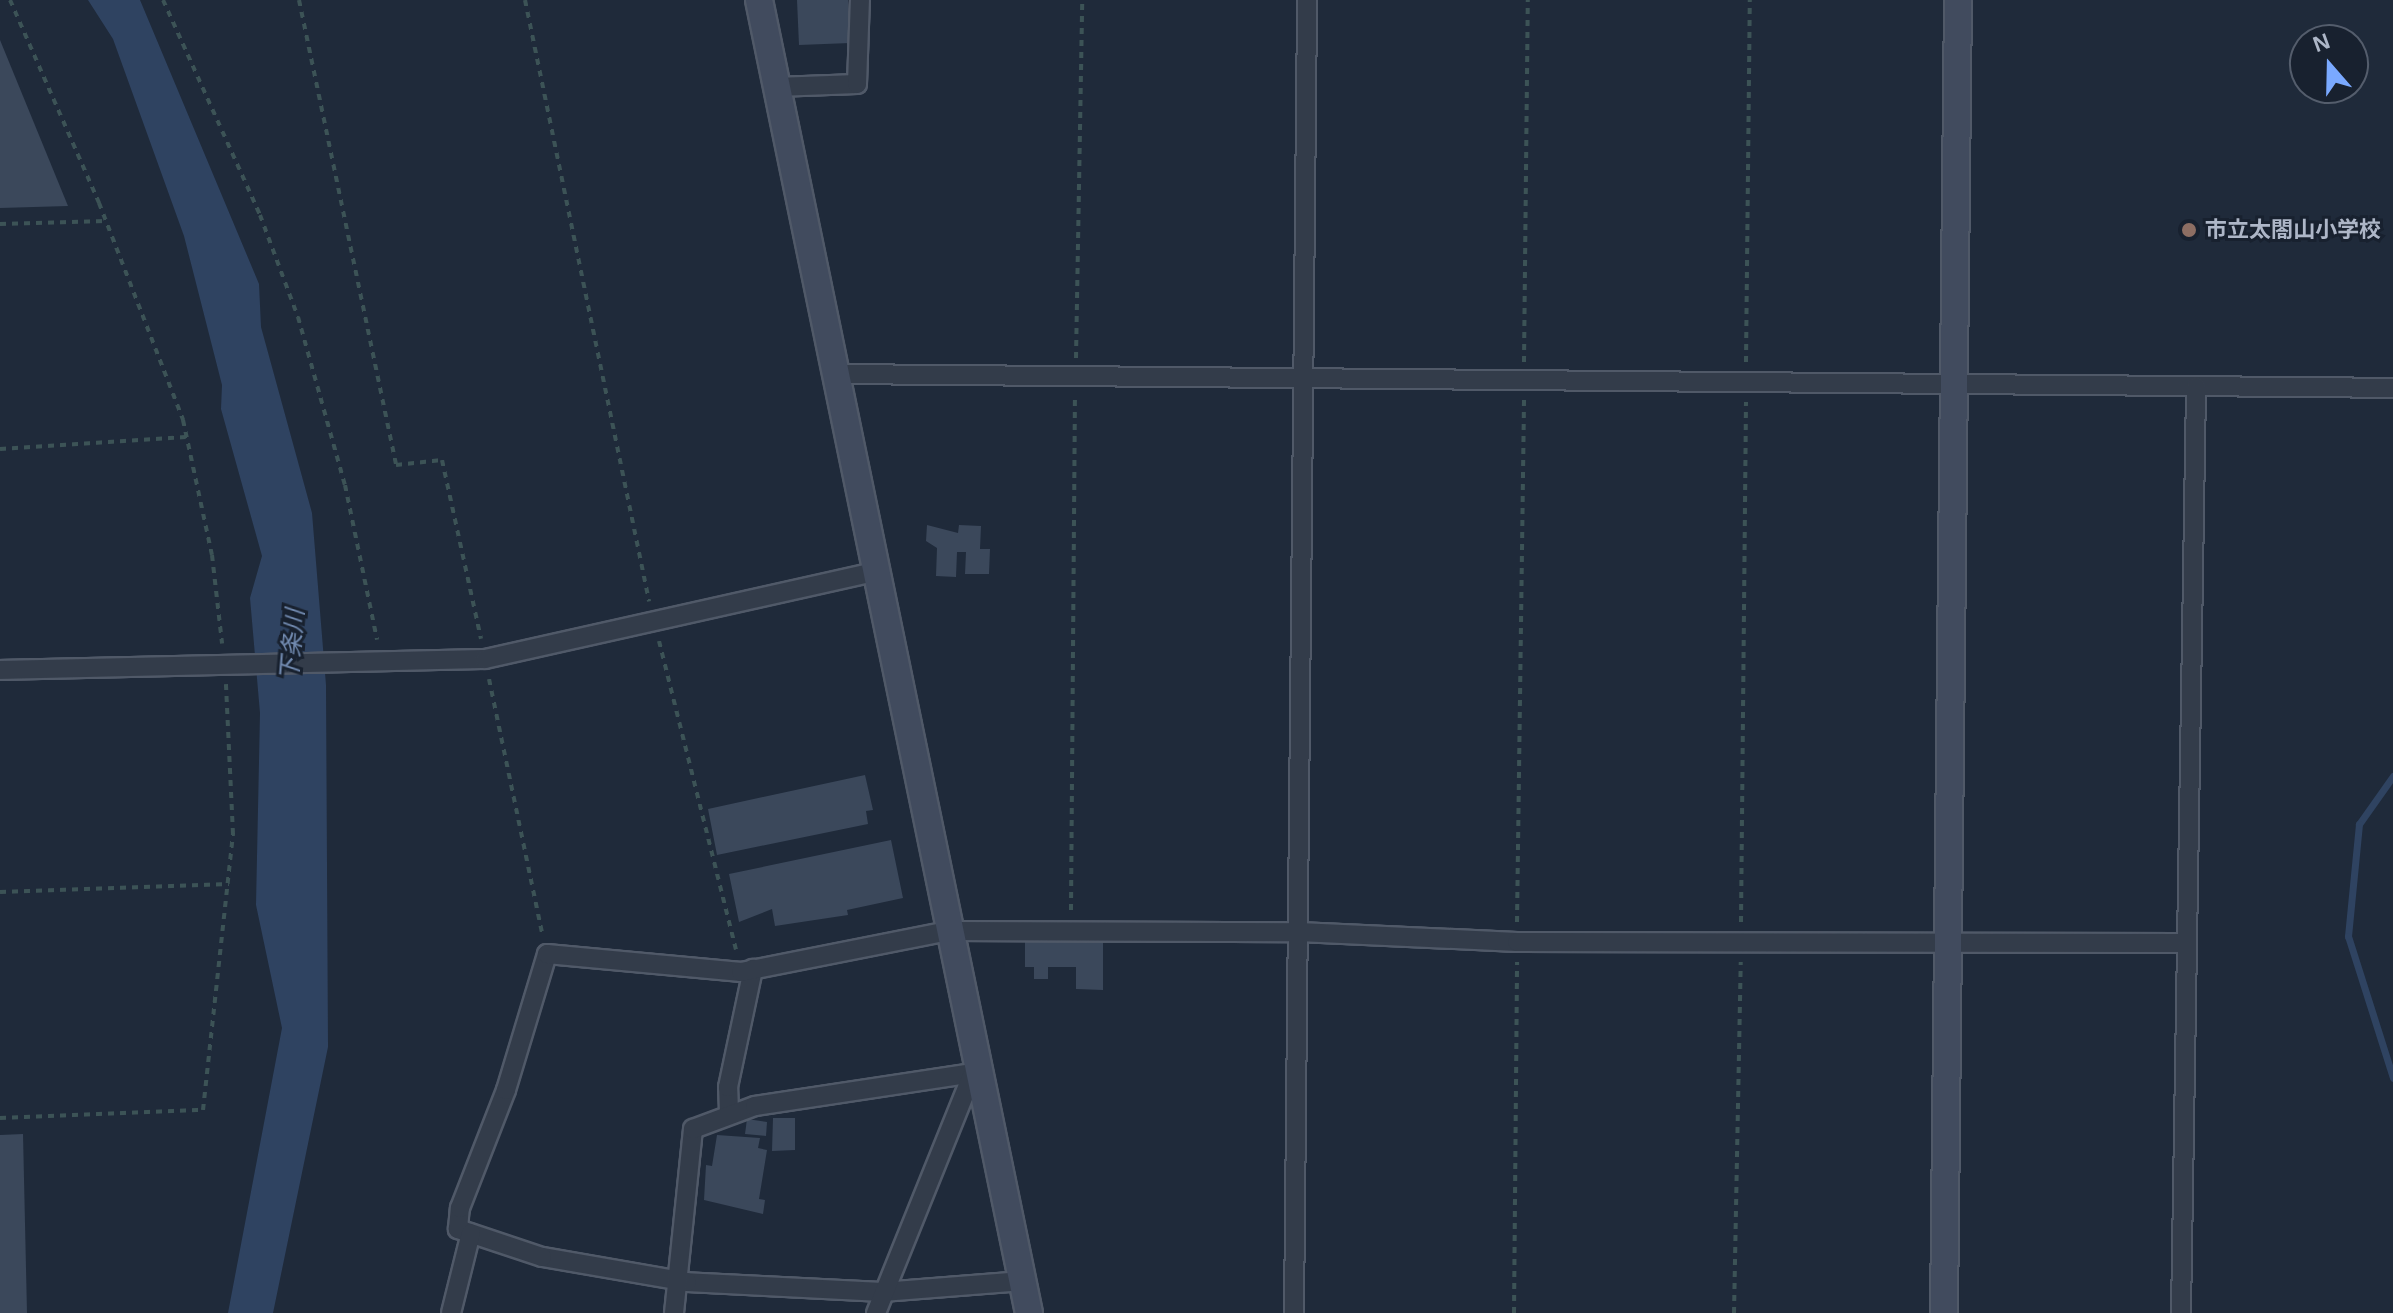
<!DOCTYPE html>
<meta charset="utf-8">
<style>
body{margin:0}
#map{position:relative;width:2393px;height:1313px;overflow:hidden;background:#1f2a3a;font-family:Helvetica,"Noto Sans JP",sans-serif}
div>[style]{position:absolute}
.water>*{inset:0;background:#2f4361}
.stream>*{height:7px;margin:-3.5px;padding:0 3.5px;transform-origin:3.5px;border-radius:3.5px;background:#2f4361}
.building>*{inset:0;background:#3b485b}
.path>*{height:4px;margin-top:-2px;transform-origin:0;background:repeating-linear-gradient(90deg,#3c5356 0 6px,transparent 0 12px)}
.roads{filter:drop-shadow(2px 0 #505968) drop-shadow(-2px 0 #505968) drop-shadow(0 2px #505968) drop-shadow(0 -2px #505968)}
.street>*{height:18px;margin:-9px;padding:0 9px;transform-origin:9px;border-radius:9px;background:#333c4a}
.secondary>*{height:26px;margin:-13px;padding:0 13px;transform-origin:13px;border-radius:13px;background:#414b5e}
.dots>*{width:22px;height:22px;translate:-50% -50%;box-sizing:border-box;border:4px solid #18212f;border-radius:50%}
span{translate:-50% -50%;white-space:nowrap;text-align:center;line-height:1.15;-webkit-text-stroke:6px #18212f;paint-order:stroke}
.poi-label{font-size:22px;color:#adb6c7;font-weight:700}
.left{translate:0 -50%;text-align:left}
.water-label{font-size:24px;color:#738cb2;font-style:italic}
.north{position:absolute;left:2289px;top:24px;width:80px;height:80px;box-sizing:border-box;background:#18212f;border:2px solid #545d6c;border-radius:50%;rotate:340deg;font-size:22px;font-weight:700;line-height:32px;text-align:center;color:#adb6c7}
.north::after{content:'';display:block;margin:auto;width:28px;height:36px;background:#7aa9ff;clip-path:polygon(50% 0,100% 100%,50% 72%,0 100%)}
</style>
<div id="map">
<div class="water">
<div style="clip-path:polygon(88px 0,140px 0,259px 284px,261px 327px,312px 513px,326px 685px,328px 1047px,273px 1313px,228px 1313px,282px 1028px,256px 905px,260px 713px,250px 598px,262px 556px,221px 409px,222px 385px,184px 236px,113px 39px)"></div>
</div>
<div class="stream">
<div style="left:2393px;top:776px;width:59px;rotate:125.3deg"></div>
<div style="left:2359px;top:824px;width:113px;rotate:95.6deg"></div>
<div style="left:2348px;top:936px;width:149px;rotate:72.4deg"></div>
</div>
<div class="building">
<div style="clip-path:polygon(797px 0,848px 0,850px 43px,799px 45px)"></div>
<div style="clip-path:polygon(0 40px,68px 206px,0 208px)"></div>
<div style="clip-path:polygon(927px 525px,958px 533px,959px 525px,981px 526px,980px 549px,990px 549px,989px 574px,965px 574px,966px 552px,957px 552px,956px 577px,936px 576px,937px 548px,926px 541px)"></div>
<div style="clip-path:polygon(865px 775px,873px 810px,866px 811px,868px 824px,717px 855px,708px 809px)"></div>
<div style="clip-path:polygon(891px 840px,903px 898px,847px 910px,848px 915px,775px 926px,772px 909px,739px 922px,729px 874px)"></div>
<div style="clip-path:polygon(1025px 942px,1103px 942px,1103px 990px,1076px 989px,1076px 967px,1048px 967px,1048px 979px,1034px 979px,1034px 967px,1025px 967px)"></div>
<div style="clip-path:polygon(773px 1118px,795px 1118px,795px 1150px,772px 1151px)"></div>
<div style="clip-path:polygon(747px 1119px,767px 1122px,766px 1136px,745px 1134px)"></div>
<div style="clip-path:polygon(23px 1134px,27px 1313px,0 1313px,0 1135px)"></div>
<div style="clip-path:polygon(717px 1135px,760px 1138px,758px 1148px,767px 1150px,759px 1199px,765px 1200px,763px 1214px,704px 1200px,706px 1165px,712px 1166px)"></div>
</div>
<div class="path">
<div style="left:10px;top:0;width:222px;rotate:66.3deg"></div>
<div style="left:99px;top:203px;width:233px;rotate:68.8deg"></div>
<div style="left:183px;top:420px;width:138px;rotate:77.9deg"></div>
<div style="left:212px;top:555px;width:89px;rotate:83.5deg"></div>
<div style="left:163px;top:0;width:236px;rotate:65.7deg"></div>
<div style="left:260px;top:215px;width:109px;rotate:69.6deg"></div>
<div style="left:298px;top:317px;width:174px;rotate:74.4deg"></div>
<div style="left:345px;top:485px;width:158px;rotate:78.3deg"></div>
<div style="left:299px;top:0;width:475px;rotate:78.2deg"></div>
<div style="left:396px;top:465px;width:46px;rotate:-6.2deg"></div>
<div style="left:442px;top:460px;width:183px;rotate:77.7deg"></div>
<div style="left:525px;top:0;width:614px;rotate:78.34deg"></div>
<div style="left:0;top:224px;width:106px;rotate:-1.6deg"></div>
<div style="left:1076px;top:358px;width:358px;rotate:-89deg"></div>
<div style="left:1524px;top:362px;width:362px;rotate:-89.4deg"></div>
<div style="left:1746px;top:362px;width:362px;rotate:-89.4deg"></div>
<div style="left:0;top:449px;width:186px;rotate:-3.7deg"></div>
<div style="left:659px;top:641px;width:318px;rotate:76deg"></div>
<div style="left:489px;top:679px;width:259px;rotate:78.2deg"></div>
<div style="left:0;top:892px;width:229px;rotate:-2deg"></div>
<div style="left:1071px;top:910px;width:516px;rotate:-89.56deg"></div>
<div style="left:1517px;top:922px;width:524px;rotate:-89.23deg"></div>
<div style="left:1741px;top:922px;width:520px;rotate:-89.45deg"></div>
<div style="left:0;top:1118px;width:203px;rotate:-2.3deg"></div>
<div style="left:203px;top:1110px;width:278px;rotate:-83.8deg"></div>
<div style="left:233px;top:834px;width:150px;rotate:-92.7deg"></div>
<div style="left:1514px;top:1313px;width:351px;rotate:-89.5deg"></div>
<div style="left:1734px;top:1313px;width:351px;rotate:-88.9deg"></div>
</div>
<div class="roads">
<div class="street">
<div style="left:776px;top:87px;width:81px;rotate:-2.1deg"></div>
<div style="left:857px;top:84px;width:84px;rotate:-88deg"></div>
<div style="left:835px;top:374px;width:1558px;rotate:0.51deg"></div>
<div style="left:0;top:670px;width:485px;rotate:-1.3deg"></div>
<div style="left:485px;top:659px;width:400px;rotate:-12.6deg"></div>
<div style="left:729px;top:1112px;width:25px;rotate:-92deg"></div>
<div style="left:728px;top:1087px;width:121px;rotate:-78deg"></div>
<div style="left:1023px;top:1281px;width:141px;rotate:175.5deg"></div>
<div style="left:882px;top:1292px;width:195px;rotate:-177.1deg"></div>
<div style="left:687px;top:1282px;width:147px;rotate:-170.2deg"></div>
<div style="left:542px;top:1257px;width:89px;rotate:-161.6deg"></div>
<div style="left:458px;top:1229px;width:21px;rotate:-85deg"></div>
<div style="left:460px;top:1208px;width:127px;rotate:-68.7deg"></div>
<div style="left:506px;top:1090px;width:142px;rotate:-73.2deg"></div>
<div style="left:547px;top:954px;width:195px;rotate:5.3deg"></div>
<div style="left:741px;top:972px;width:212px;rotate:-11.2deg"></div>
<div style="left:949px;top:931px;width:350px;rotate:0.2deg"></div>
<div style="left:1299px;top:932px;width:218px;rotate:2.6deg"></div>
<div style="left:1517px;top:942px;width:670px;rotate:0.09deg"></div>
<div style="left:451px;top:1313px;width:82px;rotate:-76deg"></div>
<div style="left:674px;top:1313px;width:185px;rotate:-84.1deg"></div>
<div style="left:693px;top:1129px;width:66px;rotate:-20.4deg"></div>
<div style="left:755px;top:1106px;width:229px;rotate:-8.6deg"></div>
<div style="left:876px;top:1313px;width:259px;rotate:-68deg"></div>
<div style="left:1294px;top:1313px;width:1313px;rotate:-89.43deg"></div>
<div style="left:2181px;top:1313px;width:927px;rotate:-89.07deg"></div>
</div>
<div class="secondary">
<div style="left:759px;top:0;width:1340px;rotate:78.38deg"></div>
<div style="left:1944px;top:1313px;width:1313px;rotate:-89.39deg"></div>
</div>
</div>
<div class="dots">
<div style="left:2189px;top:230px;background:#8d6e63"></div>
</div>
<div class="poi-label">
<span class="left" style="left:2205px;top:230px">市立太閤山小学校</span>
</div>
<div class="water-label">
<span style="left:292px;top:645px;rotate:-85deg">下条川</span>
</div>
<div class="north">N</div>
</div>
